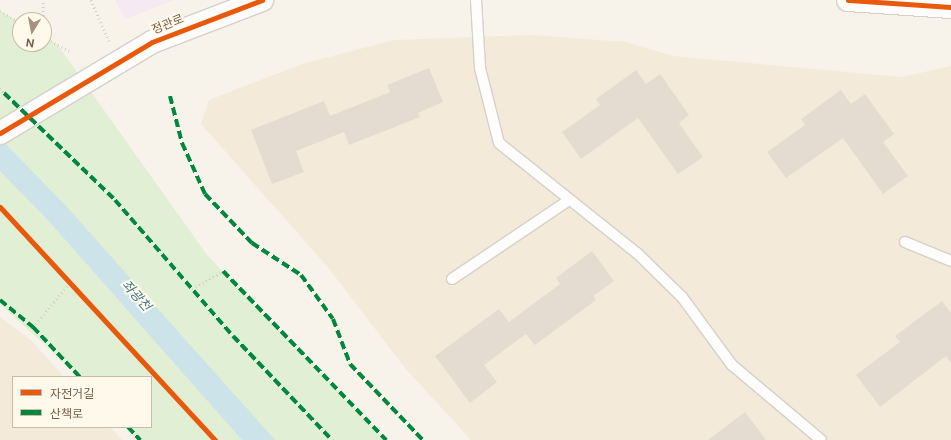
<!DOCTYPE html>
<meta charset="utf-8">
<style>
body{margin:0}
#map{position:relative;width:951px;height:440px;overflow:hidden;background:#f7f3ea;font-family:"Public Sans","Noto Sans KR",sans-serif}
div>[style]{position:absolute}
.residential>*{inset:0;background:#f3eada}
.education>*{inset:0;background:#f5e9f2}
.green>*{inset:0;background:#e1efd4}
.water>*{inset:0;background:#cbe3e9}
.building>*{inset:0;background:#e4dcd1}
.path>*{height:2.5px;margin-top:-1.25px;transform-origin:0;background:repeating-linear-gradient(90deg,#d8d1ca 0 1px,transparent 0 4px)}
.roads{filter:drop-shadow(1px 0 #d6d0c8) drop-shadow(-1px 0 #d6d0c8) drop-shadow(0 1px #d6d0c8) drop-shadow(0 -1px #d6d0c8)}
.service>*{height:10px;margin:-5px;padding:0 5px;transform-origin:5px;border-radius:5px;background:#fefdfc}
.tertiary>*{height:22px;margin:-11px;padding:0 11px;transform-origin:11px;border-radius:11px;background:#fefdfc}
.quiet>*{height:4px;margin-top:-2px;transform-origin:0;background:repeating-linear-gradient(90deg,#00873e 0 8px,transparent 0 12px)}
.cycleway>*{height:5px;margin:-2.5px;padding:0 2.5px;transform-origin:2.5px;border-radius:2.5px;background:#e8590c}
span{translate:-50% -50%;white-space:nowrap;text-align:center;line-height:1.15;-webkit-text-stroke:4px #fff9eb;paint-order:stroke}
.street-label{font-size:12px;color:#775d48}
.water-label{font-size:13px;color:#41798b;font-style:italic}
.legend{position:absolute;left:12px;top:376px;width:140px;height:52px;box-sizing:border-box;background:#fff9eb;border:1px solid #c9bbaa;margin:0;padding:5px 7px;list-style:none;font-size:12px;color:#775d48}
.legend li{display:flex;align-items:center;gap:8px;height:20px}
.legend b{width:20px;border:1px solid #c9bbaa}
.north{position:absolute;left:12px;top:12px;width:40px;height:40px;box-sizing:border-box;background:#fff9eb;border:1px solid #c9bbaa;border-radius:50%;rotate:190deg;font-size:11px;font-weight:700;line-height:16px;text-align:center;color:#775d48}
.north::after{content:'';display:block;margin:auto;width:14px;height:18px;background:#a49281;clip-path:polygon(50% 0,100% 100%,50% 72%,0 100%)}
</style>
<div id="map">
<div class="residential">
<div style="clip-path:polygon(532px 35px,626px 42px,673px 56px,902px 77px,951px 66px,951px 440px,471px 440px,405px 368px,327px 266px,201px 124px,209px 100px,302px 64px,394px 40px)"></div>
<div style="clip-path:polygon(0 317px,31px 340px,64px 377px,13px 377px,13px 427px,110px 427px,122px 440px,0 440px)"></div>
</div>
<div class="education">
<div style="clip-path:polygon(115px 0,174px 0,125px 19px)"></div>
</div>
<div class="green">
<div style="clip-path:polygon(0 11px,20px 22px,20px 44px,44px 44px,44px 37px,57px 44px,207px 255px,387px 440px,138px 440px,126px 427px,151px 427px,151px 377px,80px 377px,0 304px)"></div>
</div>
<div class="water">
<div style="clip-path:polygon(0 138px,66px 206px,275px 440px,242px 440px,47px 219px,0 171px)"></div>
</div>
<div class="building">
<div style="clip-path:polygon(429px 68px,443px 102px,418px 113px,420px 117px,349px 145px,344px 132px,296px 151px,304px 172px,272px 184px,251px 130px,324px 101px,330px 116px,390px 92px,387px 85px)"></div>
<div style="clip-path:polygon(636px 70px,646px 84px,660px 74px,689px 115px,679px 123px,703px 157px,678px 174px,638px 118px,581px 159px,562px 132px,600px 105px,596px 99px)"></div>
<div style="clip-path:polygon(841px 90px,851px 104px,865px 94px,894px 134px,883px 142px,908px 176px,883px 194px,843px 138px,786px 178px,767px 152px,805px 125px,801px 119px)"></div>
<div style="clip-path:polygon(592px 251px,614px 281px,593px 296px,596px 300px,535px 345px,526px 334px,484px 365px,497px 382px,470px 403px,435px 356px,499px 309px,509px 322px,560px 284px,556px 278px)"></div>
<div style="clip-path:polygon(942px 301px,951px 313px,951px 363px,946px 356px,880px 407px,856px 375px,900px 342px,895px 336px)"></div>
<div style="clip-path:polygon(745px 412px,766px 440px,708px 440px)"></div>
</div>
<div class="path">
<div style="left:91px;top:0;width:45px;rotate:66.3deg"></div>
<div style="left:0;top:11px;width:23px;rotate:31deg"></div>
<div style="left:43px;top:20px;width:20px;rotate:-90deg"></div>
<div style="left:44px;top:37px;width:29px;rotate:29deg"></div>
<div style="left:0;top:88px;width:6px;rotate:51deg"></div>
<div style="left:192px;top:289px;width:36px;rotate:-30deg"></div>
<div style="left:33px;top:327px;width:60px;rotate:-50.4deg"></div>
</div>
<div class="roads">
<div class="service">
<div style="left:476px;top:0;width:68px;rotate:86.6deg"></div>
<div style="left:480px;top:68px;width:77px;rotate:75.8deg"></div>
<div style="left:499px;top:143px;width:176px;rotate:38.6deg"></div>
<div style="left:637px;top:253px;width:63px;rotate:44.4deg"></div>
<div style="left:682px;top:297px;width:84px;rotate:53.7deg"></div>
<div style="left:732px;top:365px;width:116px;rotate:40.1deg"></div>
<div style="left:905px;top:242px;width:50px;rotate:22.4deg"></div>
<div style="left:452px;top:279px;width:141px;rotate:-34deg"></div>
</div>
<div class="tertiary">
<div style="left:848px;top:0;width:103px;rotate:3.9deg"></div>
<div style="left:0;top:133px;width:177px;rotate:-30.9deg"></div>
<div style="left:152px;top:42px;width:118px;rotate:-20.9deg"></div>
</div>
</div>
<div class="quiet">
<div style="left:4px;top:93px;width:154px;rotate:43.9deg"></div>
<div style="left:115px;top:200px;width:180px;rotate:49.1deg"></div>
<div style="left:233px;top:336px;width:144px;rotate:46.4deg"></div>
<div style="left:170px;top:96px;width:49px;rotate:75.7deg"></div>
<div style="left:182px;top:143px;width:56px;rotate:65.7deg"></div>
<div style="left:205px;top:194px;width:68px;rotate:46.2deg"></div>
<div style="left:252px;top:243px;width:59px;rotate:33.1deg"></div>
<div style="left:301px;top:275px;width:54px;rotate:54deg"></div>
<div style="left:333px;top:319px;width:48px;rotate:69.3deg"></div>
<div style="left:350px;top:364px;width:105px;rotate:46.2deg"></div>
<div style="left:223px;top:271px;width:235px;rotate:46deg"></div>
<div style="left:0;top:300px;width:43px;rotate:39.3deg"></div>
<div style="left:33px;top:327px;width:69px;rotate:46.8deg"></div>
<div style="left:128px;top:427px;width:18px;rotate:47deg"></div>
</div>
<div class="cycleway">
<div style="left:848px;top:0;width:103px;rotate:3.9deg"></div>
<div style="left:0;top:133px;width:177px;rotate:-30.9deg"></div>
<div style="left:152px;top:42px;width:118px;rotate:-20.9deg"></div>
<div style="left:0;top:207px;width:317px;rotate:47.3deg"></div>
</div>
<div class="street-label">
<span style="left:168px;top:25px;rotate:-22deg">정관로</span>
</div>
<div class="water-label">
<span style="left:136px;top:296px;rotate:48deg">좌광천</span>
</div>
<ul class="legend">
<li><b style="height:5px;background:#e8590c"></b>자전거길</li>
<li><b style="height:5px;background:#00873e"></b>산책로</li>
</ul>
<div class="north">N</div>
</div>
